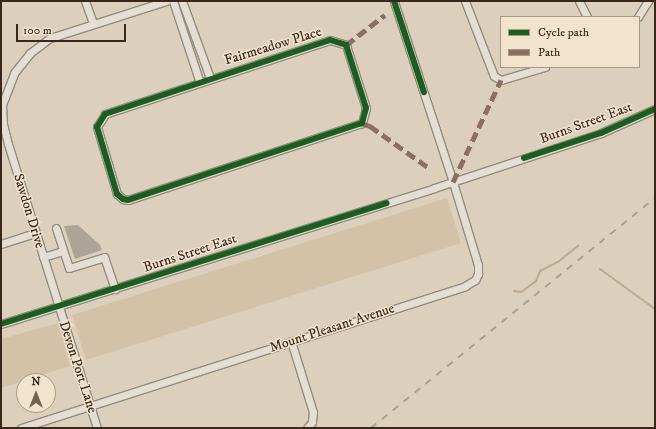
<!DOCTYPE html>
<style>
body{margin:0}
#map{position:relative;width:656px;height:429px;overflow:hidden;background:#dcd0bd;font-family:"IM FELL DW Pica",serif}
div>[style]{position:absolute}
.green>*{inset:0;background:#d3c2a8}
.stream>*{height:2px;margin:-1px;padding:0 1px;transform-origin:1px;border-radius:1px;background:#bbaa90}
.building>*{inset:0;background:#ada396}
.roads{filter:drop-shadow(1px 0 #948b7e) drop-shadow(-1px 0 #948b7e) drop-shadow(0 1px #948b7e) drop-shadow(0 -1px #948b7e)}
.minor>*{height:7px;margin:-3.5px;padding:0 3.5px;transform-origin:3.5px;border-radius:3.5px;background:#e4ded4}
.rail>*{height:2px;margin-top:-1px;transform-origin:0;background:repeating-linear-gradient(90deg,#a69f96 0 7px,transparent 0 14px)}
.quiet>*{height:5px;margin-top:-2.5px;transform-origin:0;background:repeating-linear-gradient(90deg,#8d6e63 0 10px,transparent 0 15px)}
.cycleway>*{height:6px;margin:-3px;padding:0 3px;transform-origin:3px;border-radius:3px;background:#1b5e20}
span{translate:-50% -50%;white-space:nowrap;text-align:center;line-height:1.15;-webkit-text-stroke:3px #f1e3cc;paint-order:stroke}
.street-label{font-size:14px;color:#392719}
.frame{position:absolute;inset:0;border:2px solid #392719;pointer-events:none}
.legend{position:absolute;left:500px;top:16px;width:140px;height:52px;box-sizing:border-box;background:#f1e3cc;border:1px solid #a79884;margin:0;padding:5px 7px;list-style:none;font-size:12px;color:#392719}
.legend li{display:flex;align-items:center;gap:8px;height:20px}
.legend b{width:20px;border:1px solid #a79884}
.north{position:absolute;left:16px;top:373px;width:40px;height:40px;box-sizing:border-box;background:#f1e3cc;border:1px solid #a79884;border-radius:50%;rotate:0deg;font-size:11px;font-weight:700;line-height:16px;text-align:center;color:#392719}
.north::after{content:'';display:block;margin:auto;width:14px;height:18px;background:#726252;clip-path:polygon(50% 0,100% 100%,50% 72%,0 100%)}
.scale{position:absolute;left:16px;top:24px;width:110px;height:18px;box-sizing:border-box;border:2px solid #392719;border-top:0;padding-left:5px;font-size:12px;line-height:14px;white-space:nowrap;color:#392719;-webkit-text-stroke:3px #f1e3cc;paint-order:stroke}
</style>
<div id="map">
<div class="green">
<div style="clip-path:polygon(447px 198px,461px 243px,86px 360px,72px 315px)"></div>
<div style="clip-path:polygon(58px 323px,70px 366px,1px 388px,1px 339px)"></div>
</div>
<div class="stream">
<div style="left:600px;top:269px;width:68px;rotate:36deg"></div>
<div style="left:514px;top:291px;width:7px;rotate:8deg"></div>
<div style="left:521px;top:292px;width:19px;rotate:-36deg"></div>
<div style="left:536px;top:281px;width:11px;rotate:-68deg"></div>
<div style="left:540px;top:271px;width:20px;rotate:-27deg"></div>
<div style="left:558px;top:262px;width:26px;rotate:-39deg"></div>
</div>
<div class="building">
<div style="clip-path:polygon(78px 225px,100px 245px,102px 250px,75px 259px,64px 226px)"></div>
</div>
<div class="roads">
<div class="minor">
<div style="left:85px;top:1px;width:23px;rotate:70deg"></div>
<div style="left:173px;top:1px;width:86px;rotate:71.8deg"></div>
<div style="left:182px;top:1px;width:82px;rotate:70deg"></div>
<div style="left:465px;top:1px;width:80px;rotate:68.9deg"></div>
<div style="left:494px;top:76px;width:8px;rotate:30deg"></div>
<div style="left:501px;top:80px;width:46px;rotate:-16.5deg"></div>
<div style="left:579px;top:1px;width:18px;rotate:63deg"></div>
<div style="left:638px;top:17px;width:19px;rotate:-58deg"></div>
<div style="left:330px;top:40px;width:17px;rotate:17deg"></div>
<div style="left:346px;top:45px;width:66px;rotate:72.4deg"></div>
<div style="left:366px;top:108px;width:16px;rotate:105deg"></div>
<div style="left:362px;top:123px;width:246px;rotate:161.8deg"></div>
<div style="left:128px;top:200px;width:5px;rotate:-169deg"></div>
<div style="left:123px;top:199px;width:8px;rotate:-140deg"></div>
<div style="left:117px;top:194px;width:70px;rotate:-106.6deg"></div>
<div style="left:97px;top:127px;width:15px;rotate:-58deg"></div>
<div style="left:105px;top:114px;width:237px;rotate:-18.2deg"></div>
<div style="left:56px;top:228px;width:42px;rotate:72deg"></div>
<div style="left:69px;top:268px;width:37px;rotate:-17deg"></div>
<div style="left:104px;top:257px;width:34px;rotate:71deg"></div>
<div style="left:1px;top:244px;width:36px;rotate:-18deg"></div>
<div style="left:43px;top:257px;width:21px;rotate:-17deg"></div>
<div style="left:1px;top:324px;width:454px;rotate:-17.4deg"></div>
<div style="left:434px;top:188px;width:176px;rotate:-18.2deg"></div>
<div style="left:601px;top:133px;width:59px;rotate:-24deg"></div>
<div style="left:291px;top:341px;width:74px;rotate:72.8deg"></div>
<div style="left:313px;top:412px;width:10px;rotate:96deg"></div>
<div style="left:312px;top:422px;width:8px;rotate:130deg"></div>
<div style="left:21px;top:428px;width:466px;rotate:-17.7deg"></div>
<div style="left:465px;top:286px;width:12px;rotate:-31deg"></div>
<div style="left:475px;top:280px;width:7px;rotate:-63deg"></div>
<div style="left:478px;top:274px;width:9px;rotate:-90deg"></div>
<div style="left:478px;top:265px;width:87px;rotate:-106.8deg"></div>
<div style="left:453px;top:182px;width:190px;rotate:-108.1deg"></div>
<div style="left:97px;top:428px;width:298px;rotate:-107.4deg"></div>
<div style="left:8px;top:144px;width:21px;rotate:-104deg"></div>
<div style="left:3px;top:124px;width:19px;rotate:-93deg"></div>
<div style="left:2px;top:105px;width:34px;rotate:-69deg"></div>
<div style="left:14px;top:73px;width:26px;rotate:-51deg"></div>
<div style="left:30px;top:53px;width:25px;rotate:-37deg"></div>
<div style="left:50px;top:38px;width:122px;rotate:-17.7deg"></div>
</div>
</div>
<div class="rail">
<div style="left:371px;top:428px;width:365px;rotate:-39deg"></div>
</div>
<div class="quiet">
<div style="left:346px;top:45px;width:49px;rotate:-37.6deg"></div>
<div style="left:362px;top:123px;width:9px;rotate:21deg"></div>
<div style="left:370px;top:126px;width:72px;rotate:35.4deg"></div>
<div style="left:453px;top:182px;width:113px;rotate:-64.8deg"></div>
</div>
<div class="cycleway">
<div style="left:394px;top:1px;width:96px;rotate:71.8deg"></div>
<div style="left:330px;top:40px;width:17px;rotate:17deg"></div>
<div style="left:346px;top:45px;width:66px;rotate:72.4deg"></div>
<div style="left:366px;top:108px;width:16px;rotate:105deg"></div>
<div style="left:362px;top:123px;width:246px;rotate:161.8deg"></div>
<div style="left:128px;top:200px;width:5px;rotate:-169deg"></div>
<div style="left:123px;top:199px;width:8px;rotate:-140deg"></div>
<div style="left:117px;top:194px;width:70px;rotate:-106.6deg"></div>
<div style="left:97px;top:127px;width:15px;rotate:-58deg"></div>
<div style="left:105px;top:114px;width:237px;rotate:-18.2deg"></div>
<div style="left:524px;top:158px;width:81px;rotate:-18deg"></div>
<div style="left:601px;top:133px;width:59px;rotate:-24deg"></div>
<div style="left:1px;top:324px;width:404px;rotate:-17.4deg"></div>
</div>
<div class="street-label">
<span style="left:273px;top:46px;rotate:-17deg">Fairmeadow Place</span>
<span style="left:586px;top:123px;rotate:-20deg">Burns Street East</span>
<span style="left:29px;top:211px;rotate:73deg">Sawdon Drive</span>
<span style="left:190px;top:253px;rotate:-18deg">Burns Street East</span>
<span style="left:332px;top:328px;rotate:-18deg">Mount Pleasant Avenue</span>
<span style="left:78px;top:367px;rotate:72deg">Devon Port Lane</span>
</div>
<div class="frame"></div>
<ul class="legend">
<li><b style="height:5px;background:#1b5e20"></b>Cycle path</li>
<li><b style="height:5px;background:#8d6e63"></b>Path</li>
</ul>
<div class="north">N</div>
<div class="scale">100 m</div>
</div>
